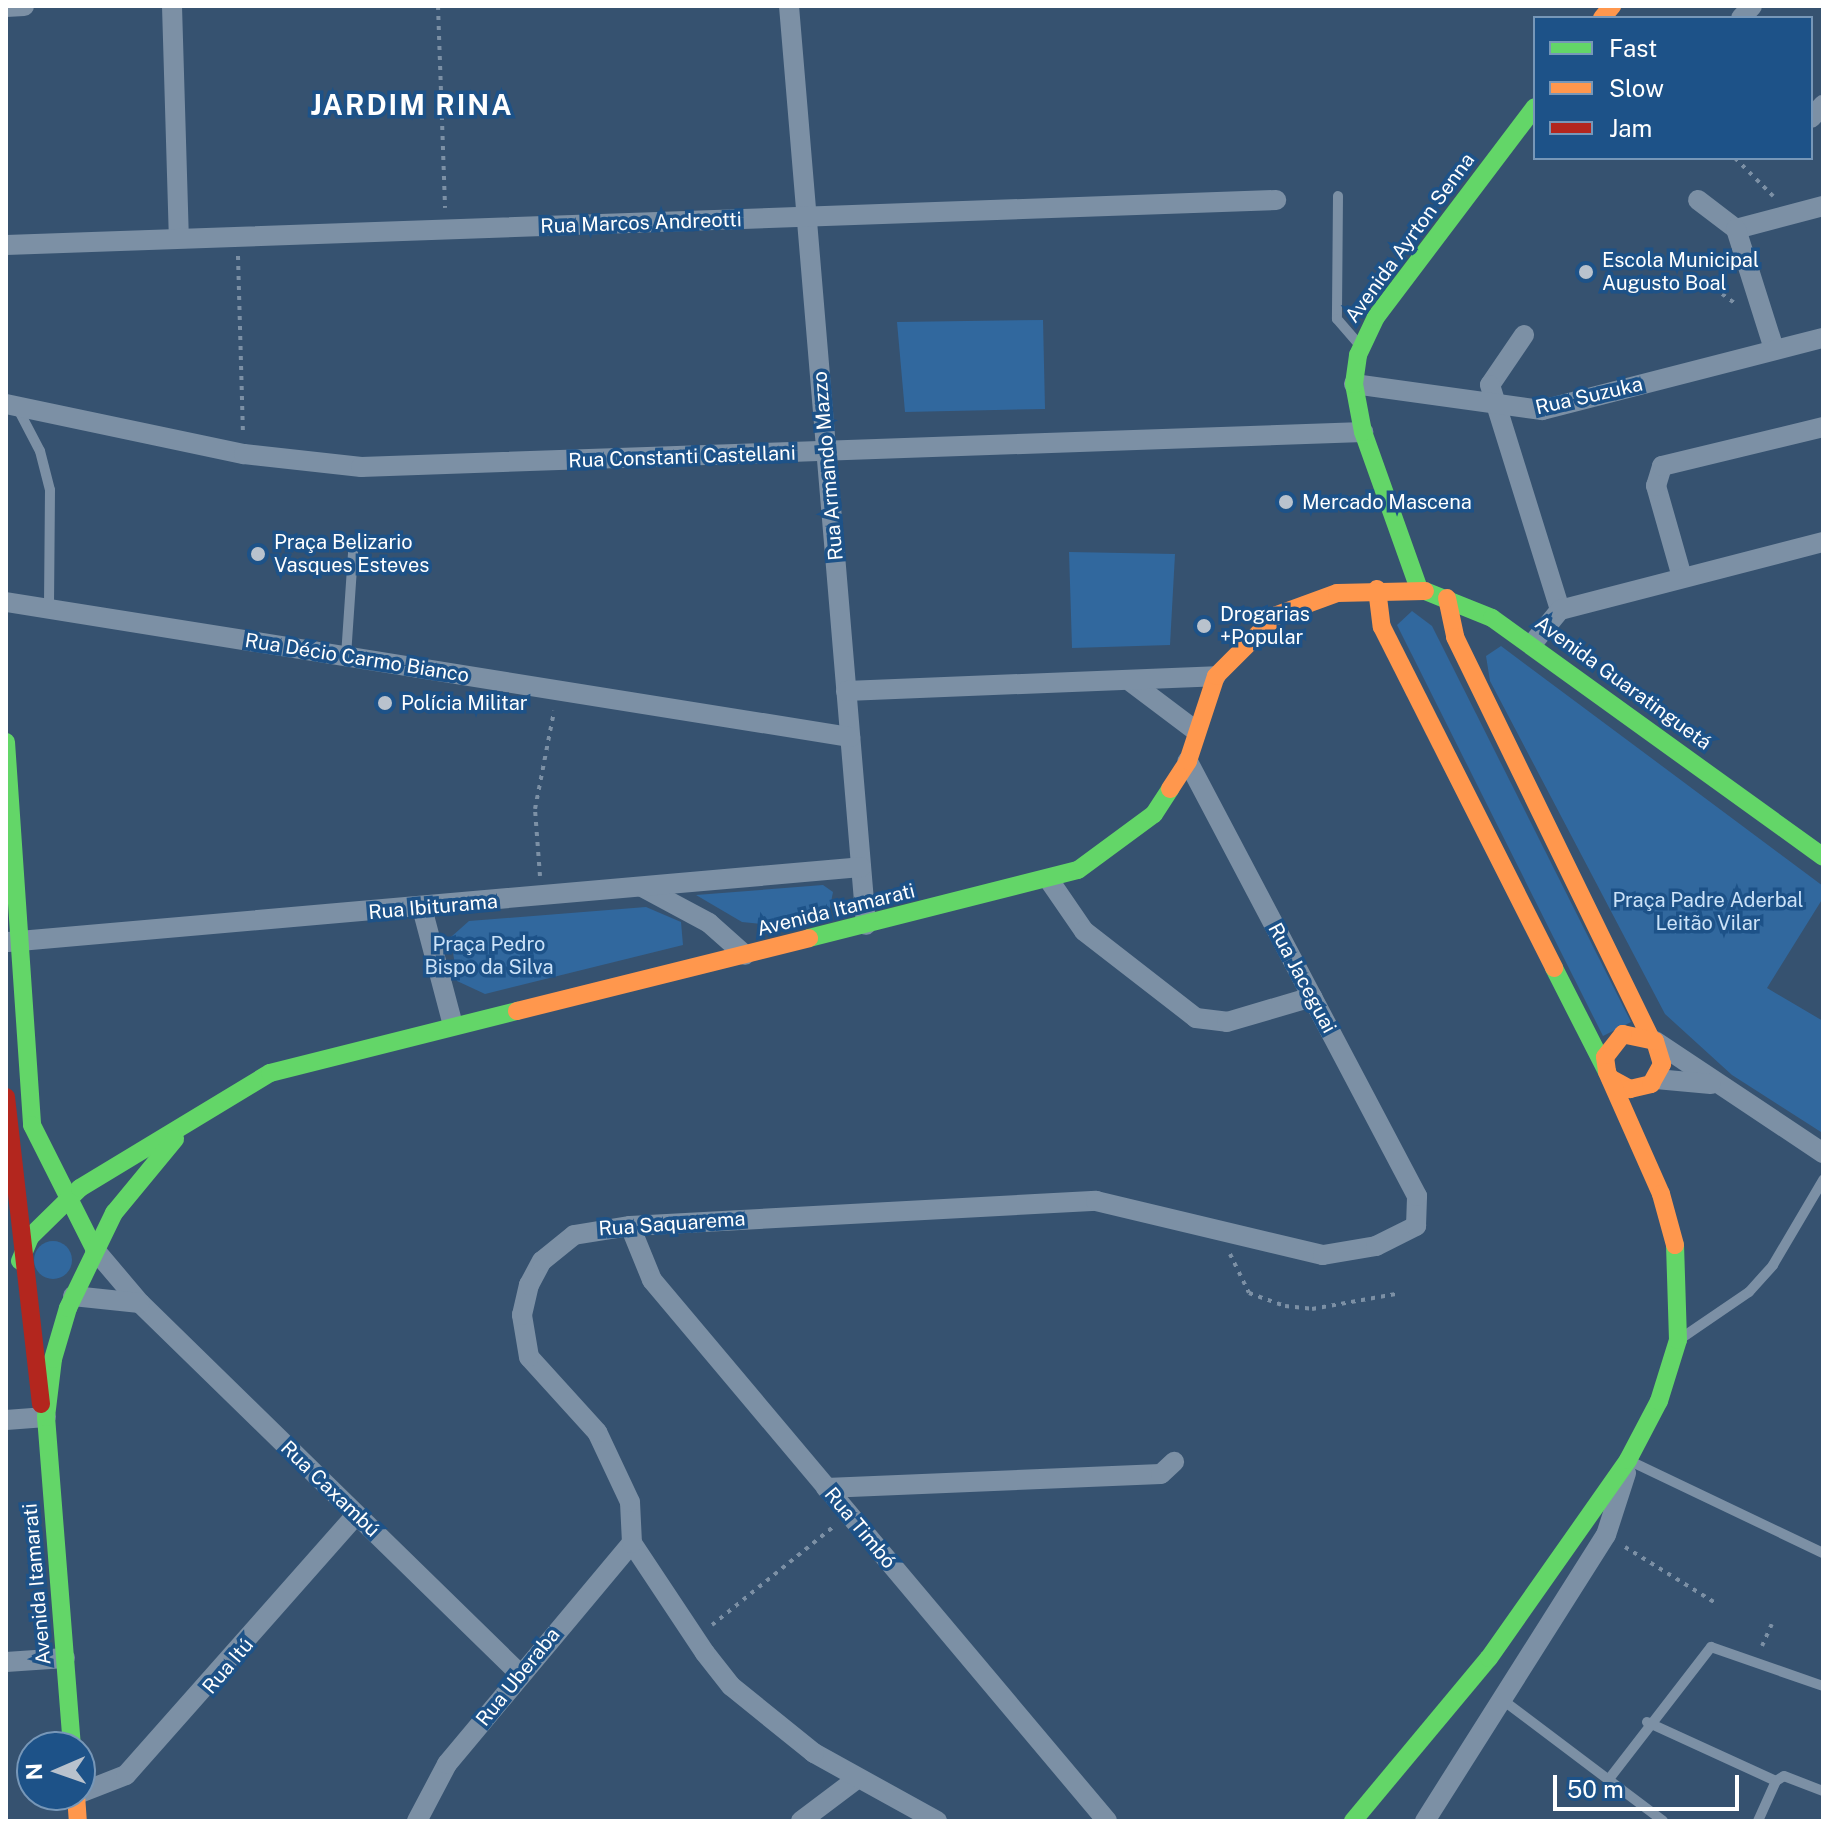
<!DOCTYPE html>
<meta charset="utf-8">
<style>
body{margin:0}
#map{position:relative;width:1829px;height:1827px;overflow:hidden;background:#365270;font-family:"Public Sans",sans-serif}
div>[style]{position:absolute}
.green>*{inset:0;background:#31689e}
.round{border-radius:50%}
.path>*{height:4px;margin-top:-2px;transform-origin:0;background:repeating-linear-gradient(90deg,#7c90a5 0 4px,transparent 0 10px)}
.lane>*{height:10px;margin:-5px;padding:0 5px;transform-origin:5px;border-radius:5px;background:#7c90a5}
.street>*{height:20px;margin:-10px;padding:0 10px;transform-origin:10px;border-radius:10px;background:#7c90a5}
.fast>*{height:18px;margin:-9px;padding:0 9px;transform-origin:9px;border-radius:9px;background:#63d668}
.slow>*{height:18px;margin:-9px;padding:0 9px;transform-origin:9px;border-radius:9px;background:#ff974d}
.jam>*{height:18px;margin:-9px;padding:0 9px;transform-origin:9px;border-radius:9px;background:#b3261e}
.dots>*{width:22px;height:22px;translate:-50% -50%;box-sizing:border-box;border:4px solid #1d5288;border-radius:50%}
span{translate:-50% -50%;white-space:nowrap;text-align:center;line-height:1.15;-webkit-text-stroke:7px #1d5288;paint-order:stroke}
.street-label{font-size:20px;color:#fff}
.poi-label{font-size:20px;color:#fff}
.left{translate:0 -50%;text-align:left}
.park-label{font-size:20px;color:#cbe2f8}
.district-label{font-size:28px;color:#fff;font-weight:700;letter-spacing:2px}
.frame{position:absolute;inset:0;border:8px solid #fff;pointer-events:none}
.legend{position:absolute;left:1533px;top:16px;width:280px;height:144px;box-sizing:border-box;background:#1d5288;border:2px solid #7797b8;margin:0;padding:10px 14px;list-style:none;font-size:24px;color:#fff}
.legend li{display:flex;align-items:center;gap:16px;height:40px}
.legend b{width:40px;border:2px solid #7797b8}
.north{position:absolute;left:16px;top:1731px;width:80px;height:80px;box-sizing:border-box;background:#1d5288;border:2px solid #7797b8;border-radius:50%;rotate:268deg;font-size:22px;font-weight:700;line-height:32px;text-align:center;color:#fff}
.north::after{content:'';display:block;margin:auto;width:28px;height:36px;background:#b9c2cd;clip-path:polygon(50% 0,100% 100%,50% 72%,0 100%)}
.scale{position:absolute;left:1553px;top:1775px;width:186px;height:36px;box-sizing:border-box;border:4px solid #fff;border-top:0;padding-left:10px;font-size:24px;line-height:28px;white-space:nowrap;color:#fff;-webkit-text-stroke:6px #1d5288;paint-order:stroke}
</style>
<div id="map">
<div class="green">
<div style="clip-path:polygon(1043px 320px,1045px 409px,905px 412px,897px 322px)"></div>
<div style="clip-path:polygon(1069px 552px,1175px 554px,1170px 645px,1072px 648px)"></div>
<div style="clip-path:polygon(1412px 611px,1432px 626px,1631px 1022px,1603px 1036px,1397px 625px)"></div>
<div style="clip-path:polygon(1501px 646px,1823px 886px,1823px 898px,1767px 988px,1823px 1021px,1821px 1132px,1732px 1075px,1665px 1014px,1490px 681px,1486px 656px)"></div>
<div style="clip-path:polygon(823px 885px,833px 892px,829px 912px,772px 925px,742px 922px,696px 895px)"></div>
<div style="clip-path:polygon(646px 907px,681px 922px,683px 945px,485px 994px,457px 981px,451px 937px,469px 921px)"></div>
<div class="round" style="left:34px;top:1241px;width:38px;height:38px"></div>
</div>
<div class="path">
<div style="left:438px;top:6px;width:202px;rotate:88deg"></div>
<div style="left:1735px;top:158px;width:54px;rotate:45deg"></div>
<div style="left:238px;top:256px;width:176px;rotate:88.4deg"></div>
<div style="left:1722px;top:294px;width:17px;rotate:36deg"></div>
<div style="left:540px;top:876px;width:67px;rotate:-94.3deg"></div>
<div style="left:535px;top:809px;width:100px;rotate:-79deg"></div>
<div style="left:1230px;top:1254px;width:43px;rotate:64deg"></div>
<div style="left:1249px;top:1293px;width:38px;rotate:20deg"></div>
<div style="left:1285px;top:1306px;width:27px;rotate:6deg"></div>
<div style="left:1312px;top:1309px;width:85px;rotate:-10.1deg"></div>
<div style="left:1625px;top:1547px;width:105px;rotate:31.7deg"></div>
<div style="left:712px;top:1625px;width:156px;rotate:-39deg"></div>
<div style="left:1762px;top:1646px;width:24px;rotate:-66deg"></div>
</div>
<div class="lane">
<div style="left:1338px;top:196px;width:123px;rotate:90.5deg"></div>
<div style="left:1337px;top:319px;width:33px;rotate:49deg"></div>
<div style="left:18px;top:409px;width:47px;rotate:62.4deg"></div>
<div style="left:40px;top:451px;width:40px;rotate:75.6deg"></div>
<div style="left:50px;top:490px;width:118px;rotate:90.5deg"></div>
<div style="left:346px;top:656px;width:104px;rotate:-86.1deg"></div>
<div style="left:1683px;top:1337px;width:80px;rotate:-34.3deg"></div>
<div style="left:1749px;top:1292px;width:36px;rotate:-48deg"></div>
<div style="left:1773px;top:1265px;width:99px;rotate:-59.5deg"></div>
<div style="left:1630px;top:1461px;width:214px;rotate:25.5deg"></div>
<div style="left:1504px;top:1701px;width:199px;rotate:37deg"></div>
<div style="left:1647px;top:1722px;width:142px;rotate:24.6deg"></div>
<div style="left:1776px;top:1781px;width:9px;rotate:-32deg"></div>
<div style="left:1784px;top:1776px;width:42px;rotate:21deg"></div>
<div style="left:1609px;top:1779px;width:167px;rotate:-52.3deg"></div>
<div style="left:1711px;top:1647px;width:119px;rotate:19.2deg"></div>
<div style="left:1758px;top:1821px;width:44px;rotate:-65.8deg"></div>
</div>
<div class="street">
<div style="left:172px;top:6px;width:231px;rotate:88.3deg"></div>
<div style="left:789px;top:6px;width:922px;rotate:85.21deg"></div>
<div style="left:6px;top:7px;width:18px;rotate:-3deg"></div>
<div style="left:1741px;top:18px;width:16px;rotate:-47deg"></div>
<div style="left:1811px;top:118px;width:18px;rotate:-47deg"></div>
<div style="left:1698px;top:200px;width:48px;rotate:37.3deg"></div>
<div style="left:1736px;top:229px;width:90px;rotate:-14.8deg"></div>
<div style="left:1736px;top:229px;width:126px;rotate:72.4deg"></div>
<div style="left:6px;top:245px;width:1271px;rotate:-2.03deg"></div>
<div style="left:1524px;top:335px;width:60px;rotate:124.2deg"></div>
<div style="left:1490px;top:385px;width:236px;rotate:72.7deg"></div>
<div style="left:1560px;top:610px;width:43px;rotate:129.3deg"></div>
<div style="left:1354px;top:384px;width:190px;rotate:7.9deg"></div>
<div style="left:1542px;top:410px;width:290px;rotate:-14.4deg"></div>
<div style="left:6px;top:404px;width:243px;rotate:11.9deg"></div>
<div style="left:244px;top:454px;width:118px;rotate:6.3deg"></div>
<div style="left:361px;top:467px;width:1003px;rotate:-2deg"></div>
<div style="left:1682px;top:577px;width:95px;rotate:-105.9deg"></div>
<div style="left:1656px;top:486px;width:21px;rotate:-73deg"></div>
<div style="left:1662px;top:466px;width:166px;rotate:-13.6deg"></div>
<div style="left:6px;top:602px;width:855px;rotate:9.09deg"></div>
<div style="left:1560px;top:610px;width:272px;rotate:-14.5deg"></div>
<div style="left:1131px;top:682px;width:81px;rotate:37deg"></div>
<div style="left:846px;top:691px;width:370px;rotate:-2.3deg"></div>
<div style="left:1049px;top:880px;width:62px;rotate:55.5deg"></div>
<div style="left:1084px;top:931px;width:142px;rotate:37.8deg"></div>
<div style="left:1196px;top:1018px;width:31px;rotate:7deg"></div>
<div style="left:1227px;top:1022px;width:89px;rotate:-16.4deg"></div>
<div style="left:642px;top:887px;width:76px;rotate:28.2deg"></div>
<div style="left:709px;top:923px;width:48px;rotate:41.6deg"></div>
<div style="left:422px;top:908px;width:121px;rotate:75.2deg"></div>
<div style="left:8px;top:942px;width:856px;rotate:-5.02deg"></div>
<div style="left:1655px;top:1041px;width:202px;rotate:33.7deg"></div>
<div style="left:1656px;top:1079px;width:55px;rotate:5.2deg"></div>
<div style="left:630px;top:1226px;width:58px;rotate:67.8deg"></div>
<div style="left:652px;top:1280px;width:707px;rotate:49.93deg"></div>
<div style="left:95px;top:1250px;width:70px;rotate:49.7deg"></div>
<div style="left:140px;top:1303px;width:532px;rotate:44.32deg"></div>
<div style="left:73px;top:1296px;width:67px;rotate:6deg"></div>
<div style="left:6px;top:1420px;width:40px;rotate:-4.3deg"></div>
<div style="left:826px;top:1488px;width:335px;rotate:-2.4deg"></div>
<div style="left:1161px;top:1474px;width:18px;rotate:-43deg"></div>
<div style="left:6px;top:1662px;width:59px;rotate:-3.9deg"></div>
<div style="left:80px;top:1793px;width:49px;rotate:-21.4deg"></div>
<div style="left:126px;top:1775px;width:347px;rotate:-48.5deg"></div>
<div style="left:417px;top:1821px;width:64px;rotate:-62.2deg"></div>
<div style="left:447px;top:1764px;width:288px;rotate:-50.1deg"></div>
<div style="left:801px;top:1821px;width:66px;rotate:-37deg"></div>
<div style="left:937px;top:1821px;width:141px;rotate:-151.1deg"></div>
<div style="left:814px;top:1753px;width:107px;rotate:-141.1deg"></div>
<div style="left:731px;top:1686px;width:42px;rotate:-128.2deg"></div>
<div style="left:705px;top:1653px;width:132px;rotate:-123.6deg"></div>
<div style="left:632px;top:1543px;width:41px;rotate:-92.8deg"></div>
<div style="left:630px;top:1502px;width:77px;rotate:-115.2deg"></div>
<div style="left:597px;top:1432px;width:101px;rotate:-132.2deg"></div>
<div style="left:529px;top:1357px;width:43px;rotate:-99.5deg"></div>
<div style="left:522px;top:1315px;width:31px;rotate:-77deg"></div>
<div style="left:529px;top:1285px;width:27px;rotate:-62deg"></div>
<div style="left:542px;top:1261px;width:41px;rotate:-39.1deg"></div>
<div style="left:574px;top:1235px;width:57px;rotate:-9.1deg"></div>
<div style="left:630px;top:1226px;width:467px;rotate:-3.1deg"></div>
<div style="left:1096px;top:1201px;width:233px;rotate:13.4deg"></div>
<div style="left:1323px;top:1255px;width:54px;rotate:-9.6deg"></div>
<div style="left:1376px;top:1246px;width:45px;rotate:-26.6deg"></div>
<div style="left:1416px;top:1226px;width:30px;rotate:-88deg"></div>
<div style="left:1417px;top:1196px;width:492px;rotate:-117.8deg"></div>
<div style="left:1425px;top:1821px;width:338px;rotate:-57.7deg"></div>
<div style="left:1606px;top:1535px;width:65px;rotate:-72.1deg"></div>
</div>
<div class="fast">
<div style="left:1419px;top:589px;width:167px;rotate:-109.6deg"></div>
<div style="left:1363px;top:432px;width:49px;rotate:-100.6deg"></div>
<div style="left:1354px;top:384px;width:29px;rotate:-82deg"></div>
<div style="left:1358px;top:355px;width:42px;rotate:-64.7deg"></div>
<div style="left:1376px;top:317px;width:263px;rotate:-52.9deg"></div>
<div style="left:1425px;top:591px;width:72px;rotate:21.9deg"></div>
<div style="left:1492px;top:618px;width:408px;rotate:35.8deg"></div>
<div style="left:6px;top:742px;width:384px;rotate:86.1deg"></div>
<div style="left:32px;top:1125px;width:140px;rotate:63.3deg"></div>
<div style="left:809px;top:938px;width:277px;rotate:-14.2deg"></div>
<div style="left:1078px;top:870px;width:94px;rotate:-36.4deg"></div>
<div style="left:1154px;top:814px;width:30px;rotate:-57deg"></div>
<div style="left:1554px;top:968px;width:117px;rotate:63deg"></div>
<div style="left:20px;top:1261px;width:26px;rotate:-67deg"></div>
<div style="left:30px;top:1237px;width:70px;rotate:-44.4deg"></div>
<div style="left:80px;top:1188px;width:222px;rotate:-31.2deg"></div>
<div style="left:270px;top:1073px;width:255px;rotate:-14.1deg"></div>
<div style="left:72px;top:1747px;width:331px;rotate:-94.5deg"></div>
<div style="left:46px;top:1417px;width:58px;rotate:-83.1deg"></div>
<div style="left:53px;top:1359px;width:53px;rotate:-73.6deg"></div>
<div style="left:68px;top:1308px;width:106px;rotate:-64.2deg"></div>
<div style="left:114px;top:1213px;width:96px;rotate:-50.5deg"></div>
<div style="left:1353px;top:1821px;width:212px;rotate:-50.2deg"></div>
<div style="left:1489px;top:1658px;width:242px;rotate:-54.9deg"></div>
<div style="left:1628px;top:1460px;width:67px;rotate:-62.3deg"></div>
<div style="left:1659px;top:1401px;width:64px;rotate:-72.7deg"></div>
<div style="left:1678px;top:1340px;width:95px;rotate:-91.8deg"></div>
</div>
<div class="slow">
<div style="left:1602px;top:18px;width:16px;rotate:-50deg"></div>
<div style="left:1377px;top:589px;width:38px;rotate:83deg"></div>
<div style="left:1382px;top:627px;width:382px;rotate:63.2deg"></div>
<div style="left:1447px;top:598px;width:40px;rotate:78deg"></div>
<div style="left:1455px;top:637px;width:445px;rotate:64deg"></div>
<div style="left:1170px;top:789px;width:33px;rotate:-57deg"></div>
<div style="left:1188px;top:761px;width:89px;rotate:-71.8deg"></div>
<div style="left:1216px;top:676px;width:86px;rotate:-45deg"></div>
<div style="left:1277px;top:615px;width:64px;rotate:-20.1deg"></div>
<div style="left:1337px;top:593px;width:88px;rotate:-1.3deg"></div>
<div style="left:517px;top:1011px;width:301px;rotate:-14deg"></div>
<div style="left:1610px;top:1078px;width:23px;rotate:29deg"></div>
<div style="left:1630px;top:1089px;width:22px;rotate:-13deg"></div>
<div style="left:1651px;top:1084px;width:23px;rotate:-61deg"></div>
<div style="left:1662px;top:1064px;width:24px;rotate:-107deg"></div>
<div style="left:1655px;top:1041px;width:33px;rotate:-168deg"></div>
<div style="left:1623px;top:1034px;width:29px;rotate:128deg"></div>
<div style="left:1605px;top:1057px;width:15px;rotate:82deg"></div>
<div style="left:1607px;top:1072px;width:133px;rotate:66.1deg"></div>
<div style="left:1661px;top:1194px;width:53px;rotate:74.6deg"></div>
<div style="left:76px;top:1795px;width:26px;rotate:86deg"></div>
</div>
<div class="jam">
<div style="left:6px;top:1097px;width:309px;rotate:83.5deg"></div>
</div>
<div class="dots">
<div style="left:1586px;top:272px;background:#b9c2cd"></div>
<div style="left:1286px;top:502px;background:#b9c2cd"></div>
<div style="left:258px;top:554px;background:#b9c2cd"></div>
<div style="left:1204px;top:626px;background:#b9c2cd"></div>
<div style="left:385px;top:703px;background:#b9c2cd"></div>
</div>
<div class="street-label">
<span style="left:641px;top:223px;rotate:-2deg">Rua Marcos Andreotti</span>
<span style="left:1410px;top:238px;rotate:-54deg">Avenida Ayrton Senna</span>
<span style="left:1589px;top:396px;rotate:-13deg">Rua Suzuka</span>
<span style="left:682px;top:457px;rotate:-2deg">Rua Constanti Castellani</span>
<span style="left:828px;top:466px;rotate:-95deg">Rua Armando Mazzo</span>
<span style="left:357px;top:658px;rotate:9deg">Rua Décio Carmo Bianco</span>
<span style="left:1623px;top:683px;rotate:36deg">Avenida Guaratinguetá</span>
<span style="left:433px;top:907px;rotate:-5deg">Rua Ibiturama</span>
<span style="left:836px;top:910px;rotate:-14deg">Avenida Itamarati</span>
<span style="left:1302px;top:978px;rotate:62deg">Rua Jaceguai</span>
<span style="left:672px;top:1224px;rotate:-4deg">Rua Saquarema</span>
<span style="left:330px;top:1489px;rotate:44deg">Rua Caxambú</span>
<span style="left:860px;top:1528px;rotate:50deg">Rua Timbó</span>
<span style="left:37px;top:1584px;rotate:-95deg">Avenida Itamarati</span>
<span style="left:228px;top:1666px;rotate:-50deg">Rua Itú</span>
<span style="left:518px;top:1677px;rotate:-51deg">Rua Uberaba</span>
</div>
<div class="poi-label">
<span class="left" style="left:1602px;top:272px">Escola Municipal<br>Augusto Boal</span>
<span class="left" style="left:1302px;top:502px">Mercado Mascena</span>
<span class="left" style="left:274px;top:554px">Praça Belizario<br>Vasques Esteves</span>
<span class="left" style="left:1220px;top:626px">Drogarias<br>+Popular</span>
<span class="left" style="left:401px;top:703px">Polícia Militar</span>
</div>
<div class="park-label">
<span style="left:1708px;top:912px">Praça Padre Aderbal<br>Leitão Vilar</span>
<span style="left:489px;top:956px">Praça Pedro<br>Bispo da Silva</span>
</div>
<div class="district-label">
<span style="left:412px;top:105px">JARDIM RINA</span>
</div>
<div class="frame"></div>
<ul class="legend">
<li><b style="height:10px;background:#63d668"></b>Fast</li>
<li><b style="height:10px;background:#ff974d"></b>Slow</li>
<li><b style="height:10px;background:#b3261e"></b>Jam</li>
</ul>
<div class="north">N</div>
<div class="scale">50 m</div>
</div>
